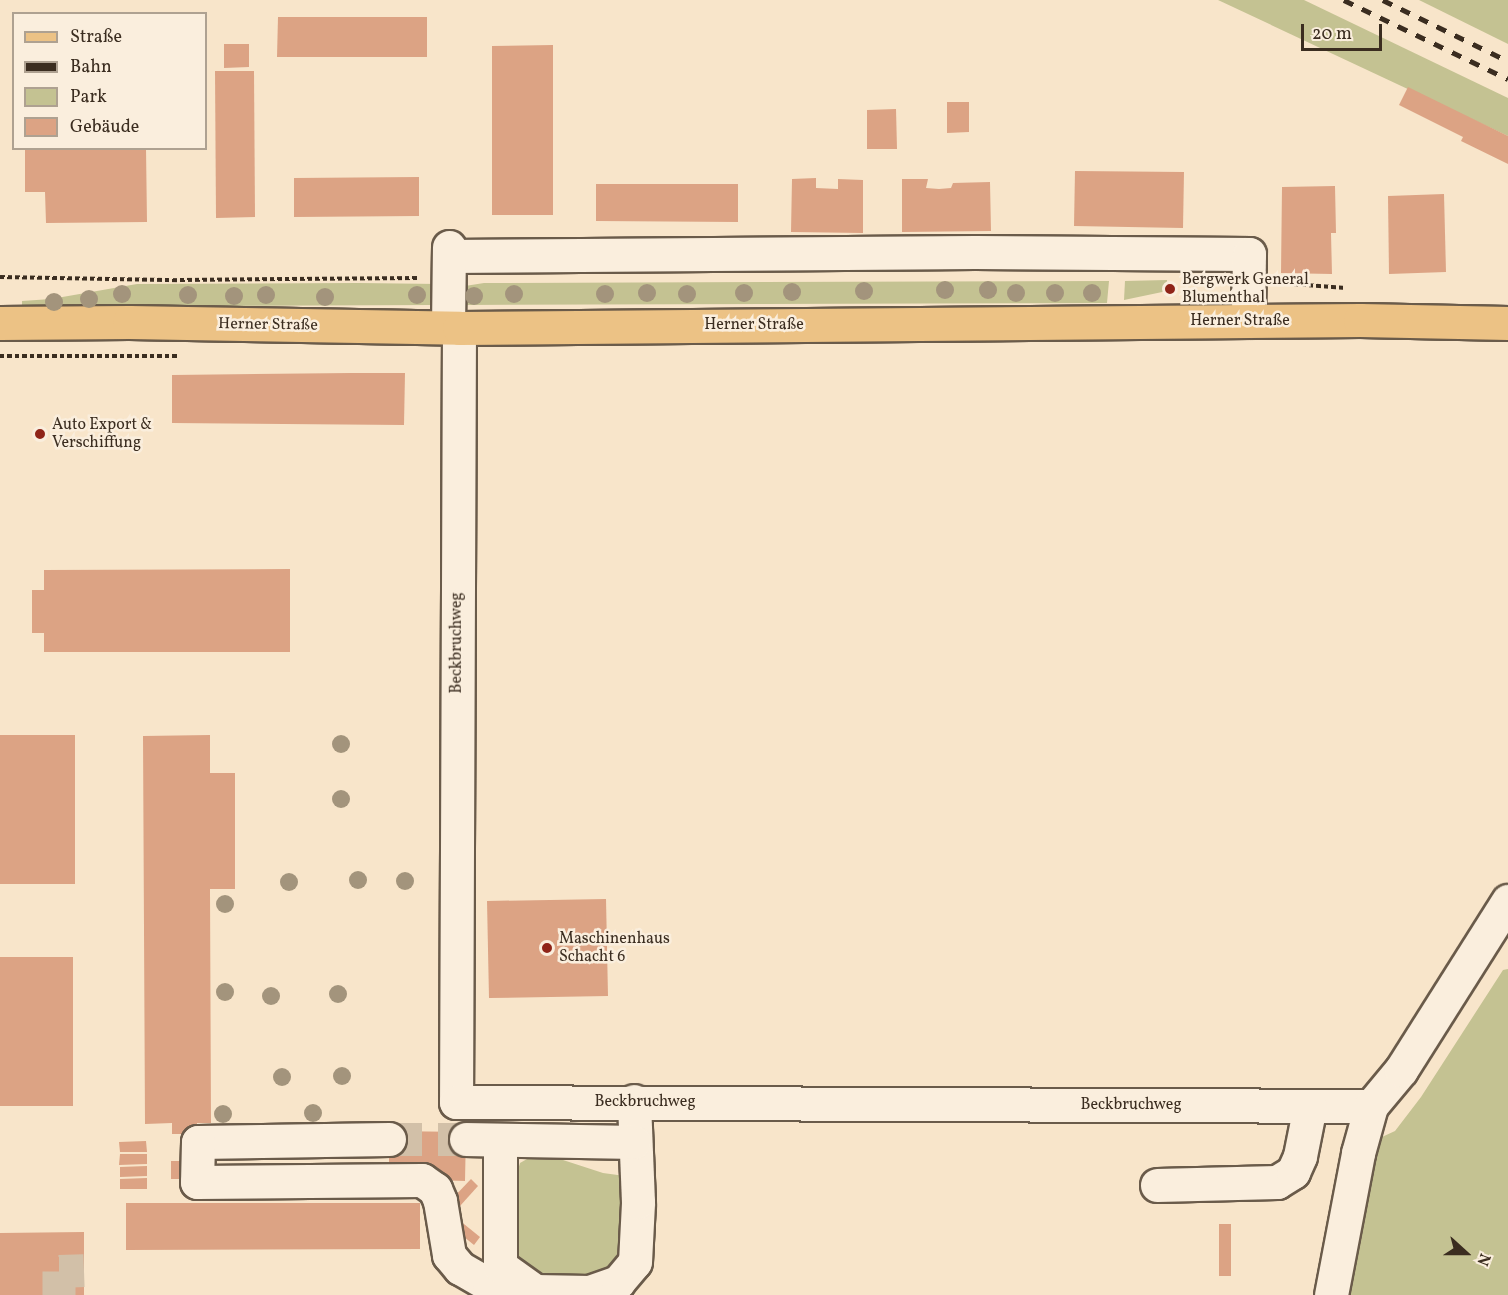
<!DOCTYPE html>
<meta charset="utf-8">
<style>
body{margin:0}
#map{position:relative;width:1508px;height:1295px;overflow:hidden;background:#f8e5ca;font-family:Vollkorn,serif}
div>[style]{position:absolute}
.green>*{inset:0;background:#c4c292}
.building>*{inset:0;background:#dca384}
.minor-tunnel>*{height:33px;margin-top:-16.5px;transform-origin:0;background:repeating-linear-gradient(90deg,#d2c0a8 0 33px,transparent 0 49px)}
.path>*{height:4px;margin-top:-2px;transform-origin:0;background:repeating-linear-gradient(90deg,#3b2d20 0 4.5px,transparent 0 7.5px)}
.roads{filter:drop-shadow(2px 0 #6a5b4a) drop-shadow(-2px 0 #6a5b4a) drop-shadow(0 2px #6a5b4a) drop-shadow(0 -2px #6a5b4a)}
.minor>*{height:33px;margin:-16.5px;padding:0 16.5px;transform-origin:16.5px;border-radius:16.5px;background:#faeedd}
.major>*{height:33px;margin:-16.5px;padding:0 16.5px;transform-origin:16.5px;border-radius:16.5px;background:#ecc285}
.rail>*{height:4.5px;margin-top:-2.25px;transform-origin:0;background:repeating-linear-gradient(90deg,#3b2d20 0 10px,transparent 0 20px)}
.trees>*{width:18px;height:18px;margin:-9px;border-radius:50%;background:#a3947c}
.dots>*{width:16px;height:16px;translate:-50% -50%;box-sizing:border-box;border:3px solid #faeedd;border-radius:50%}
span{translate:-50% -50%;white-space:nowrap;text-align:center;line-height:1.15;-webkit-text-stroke:5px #faeedd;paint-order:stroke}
.poi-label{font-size:16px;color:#3b2d20}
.left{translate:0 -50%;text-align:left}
.street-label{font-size:16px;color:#3b2d20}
.legend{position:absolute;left:12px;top:12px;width:195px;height:138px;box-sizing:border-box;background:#faeedd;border:2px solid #aea191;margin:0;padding:8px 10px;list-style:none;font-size:18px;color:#3b2d20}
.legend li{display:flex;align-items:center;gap:12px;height:30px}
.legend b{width:30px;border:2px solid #aea191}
.north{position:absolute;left:1436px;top:1223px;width:60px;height:60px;-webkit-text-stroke:4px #faeedd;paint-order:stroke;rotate:111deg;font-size:16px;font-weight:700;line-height:24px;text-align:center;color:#3b2d20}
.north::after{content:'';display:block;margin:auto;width:21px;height:27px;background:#3b2d20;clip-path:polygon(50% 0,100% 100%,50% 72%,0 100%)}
.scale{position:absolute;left:1301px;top:24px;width:81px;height:27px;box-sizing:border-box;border:3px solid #3b2d20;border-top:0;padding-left:8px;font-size:18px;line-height:21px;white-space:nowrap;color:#3b2d20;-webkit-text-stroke:4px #faeedd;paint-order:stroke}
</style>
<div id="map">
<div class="green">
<div style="clip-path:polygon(1218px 0,1304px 0,1508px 98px,1508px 136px)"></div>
<div style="clip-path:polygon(1419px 0,1508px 0,1508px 44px)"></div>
<div style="clip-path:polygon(1167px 280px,1167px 291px,1124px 300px,1125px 281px)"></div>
<div style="clip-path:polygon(1109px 281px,1107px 303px,464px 305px,465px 286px,484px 283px)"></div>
<div style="clip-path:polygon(137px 284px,358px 283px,439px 284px,435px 300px,430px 305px,22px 307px,22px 301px,51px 299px)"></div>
<div style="clip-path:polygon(1508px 969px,1508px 1295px,1340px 1295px,1371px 1142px,1395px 1131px,1421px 1097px,1503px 970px)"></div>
<div style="clip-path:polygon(527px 1159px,563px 1160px,603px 1173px,625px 1176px,627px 1245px,604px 1275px,555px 1283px,519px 1269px,517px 1173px,520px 1163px)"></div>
</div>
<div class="building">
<div style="clip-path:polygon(278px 17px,427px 17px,427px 57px,277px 57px)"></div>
<div style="clip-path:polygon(224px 44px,249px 44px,249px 67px,224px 68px)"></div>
<div style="clip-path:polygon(553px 45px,553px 215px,492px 215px,492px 46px)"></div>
<div style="clip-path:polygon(215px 71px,254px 71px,255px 217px,216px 218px)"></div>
<div style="clip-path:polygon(1408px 87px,1508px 136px,1508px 164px,1461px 141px,1463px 137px,1399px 105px)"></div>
<div style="clip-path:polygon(947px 102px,969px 102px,969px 132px,947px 133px)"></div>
<div style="clip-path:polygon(896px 109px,897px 149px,867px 149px,867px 110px)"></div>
<div style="clip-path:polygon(25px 148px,146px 148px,147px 222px,46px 223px,45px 192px,25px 192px)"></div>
<div style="clip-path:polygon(1075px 171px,1184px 172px,1183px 228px,1074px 226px)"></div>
<div style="clip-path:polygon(419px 177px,419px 216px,294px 217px,294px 178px)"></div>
<div style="clip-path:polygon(816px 178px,816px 188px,838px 189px,838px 179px,863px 180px,863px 233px,791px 232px,792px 179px)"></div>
<div style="clip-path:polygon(902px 179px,928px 179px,926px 188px,939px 189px,951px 188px,953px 183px,990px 182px,991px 231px,902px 232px)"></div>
<div style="clip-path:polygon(596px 184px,738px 184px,738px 222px,596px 221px)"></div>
<div style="clip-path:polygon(1335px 186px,1336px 233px,1331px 233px,1332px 274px,1281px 273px,1282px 187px)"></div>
<div style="clip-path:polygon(1444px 194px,1446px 272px,1389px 274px,1388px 196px)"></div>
<div style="clip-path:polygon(351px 373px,405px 373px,404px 425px,172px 423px,172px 375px)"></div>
<div style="clip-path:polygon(290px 569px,290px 652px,44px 652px,44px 633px,32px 633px,32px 590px,44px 590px,44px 570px)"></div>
<div style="clip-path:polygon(0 735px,75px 735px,75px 884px,0 884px)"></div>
<div style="clip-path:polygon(210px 735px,210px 773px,235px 773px,235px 889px,210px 889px,211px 1123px,197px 1123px,197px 1134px,172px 1134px,172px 1123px,145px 1124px,143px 736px)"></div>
<div style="clip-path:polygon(606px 899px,608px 996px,489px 998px,487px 901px)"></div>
<div style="clip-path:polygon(0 957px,73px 957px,73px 1106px,0 1106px)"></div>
<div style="clip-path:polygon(389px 1131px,466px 1132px,465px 1181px,434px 1180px,434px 1165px,389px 1164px)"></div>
<div style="clip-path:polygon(146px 1141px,147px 1152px,120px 1152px,119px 1142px)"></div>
<div style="clip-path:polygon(120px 1154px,147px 1154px,147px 1164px,119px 1165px)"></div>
<div style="clip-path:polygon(171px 1161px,184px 1161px,184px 1179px,171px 1179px)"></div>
<div style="clip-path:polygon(147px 1166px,147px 1176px,120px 1177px,120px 1167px)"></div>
<div style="clip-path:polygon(147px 1178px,147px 1189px,120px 1189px,120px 1179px)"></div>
<div style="clip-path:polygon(471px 1179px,478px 1186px,460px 1206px,452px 1199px)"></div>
<div style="clip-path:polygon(126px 1203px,420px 1203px,420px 1249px,126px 1250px)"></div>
<div style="clip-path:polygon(459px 1220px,480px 1237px,474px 1245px,453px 1228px)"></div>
<div style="clip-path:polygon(1219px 1224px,1231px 1224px,1231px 1276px,1219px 1276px)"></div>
<div style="clip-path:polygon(84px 1232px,84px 1295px,0 1295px,0 1233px)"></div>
</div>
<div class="minor-tunnel">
<div style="left:389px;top:1139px;width:77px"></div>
<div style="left:59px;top:1295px;width:24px;rotate:-90deg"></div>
<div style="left:59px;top:1271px;width:25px;rotate:-2deg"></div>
</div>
<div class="path">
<div style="left:0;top:277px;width:180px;rotate:1deg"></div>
<div style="left:180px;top:280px;width:239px;rotate:-0.5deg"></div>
<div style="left:1279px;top:283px;width:67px;rotate:4.3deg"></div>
<div style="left:0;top:356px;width:178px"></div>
</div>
<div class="roads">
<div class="minor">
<div style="left:449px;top:256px;width:526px;rotate:-0.44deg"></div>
<div style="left:975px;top:252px;width:274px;rotate:0.4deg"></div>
<div style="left:1249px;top:254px;width:67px;rotate:90.9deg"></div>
<div style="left:448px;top:328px;width:81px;rotate:-89.3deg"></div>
<div style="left:459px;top:328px;width:774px;rotate:90.22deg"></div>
<div style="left:456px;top:1102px;width:915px;rotate:0.25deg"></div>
<div style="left:389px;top:1139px;width:191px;rotate:179.1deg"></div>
<div style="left:198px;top:1142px;width:40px;rotate:91.4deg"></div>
<div style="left:197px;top:1182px;width:225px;rotate:-0.5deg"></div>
<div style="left:422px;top:1180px;width:16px;rotate:35deg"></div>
<div style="left:435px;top:1189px;width:13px;rotate:67deg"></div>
<div style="left:440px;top:1201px;width:55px;rotate:80.5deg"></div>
<div style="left:449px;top:1255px;width:17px;rotate:50deg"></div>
<div style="left:460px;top:1268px;width:34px;rotate:30deg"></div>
<div style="left:489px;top:1285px;width:46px;rotate:7.4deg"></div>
<div style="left:535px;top:1291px;width:54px;rotate:1.1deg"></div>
<div style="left:589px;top:1292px;width:31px;rotate:-19deg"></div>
<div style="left:618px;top:1282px;width:26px;rotate:-50deg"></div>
<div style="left:635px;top:1262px;width:60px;rotate:-87.1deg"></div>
<div style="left:638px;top:1202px;width:101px;rotate:-92.3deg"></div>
<div style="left:466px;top:1139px;width:168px;rotate:1deg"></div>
<div style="left:500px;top:1140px;width:126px;rotate:90deg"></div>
<div style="left:500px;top:1266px;width:43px;rotate:35.5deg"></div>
<div style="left:1157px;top:1185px;width:120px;rotate:-1.4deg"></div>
<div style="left:1277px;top:1182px;width:19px;rotate:-32deg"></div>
<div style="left:1293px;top:1172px;width:17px;rotate:-66deg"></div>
<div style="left:1300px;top:1156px;width:51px;rotate:-78.7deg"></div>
<div style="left:1331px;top:1295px;width:145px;rotate:-79.2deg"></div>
<div style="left:1358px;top:1153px;width:49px;rotate:-74.5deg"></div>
<div style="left:1371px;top:1106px;width:47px;rotate:-50.2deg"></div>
<div style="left:1401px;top:1070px;width:200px;rotate:-57.7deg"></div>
</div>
<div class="major">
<div style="left:0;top:323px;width:129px;rotate:-0.4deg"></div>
<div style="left:129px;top:322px;width:330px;rotate:1deg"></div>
<div style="left:459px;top:328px;width:901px;rotate:-0.51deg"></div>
<div style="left:1360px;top:320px;width:148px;rotate:1.2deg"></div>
</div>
</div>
<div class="rail">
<div style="left:1344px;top:0;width:182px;rotate:25.7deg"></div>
<div style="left:1383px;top:0;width:139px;rotate:26deg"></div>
</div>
<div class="trees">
<div style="left:945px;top:290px"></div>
<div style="left:988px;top:290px"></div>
<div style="left:864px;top:291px"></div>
<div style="left:792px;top:292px"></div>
<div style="left:647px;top:293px"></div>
<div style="left:744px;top:293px"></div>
<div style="left:1016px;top:293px"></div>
<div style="left:1055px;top:293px"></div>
<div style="left:1092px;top:293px"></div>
<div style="left:122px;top:294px"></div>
<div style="left:514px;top:294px"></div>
<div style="left:605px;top:294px"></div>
<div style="left:687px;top:294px"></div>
<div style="left:188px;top:295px"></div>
<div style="left:266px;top:295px"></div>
<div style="left:417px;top:295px"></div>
<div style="left:234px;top:296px"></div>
<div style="left:474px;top:296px"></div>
<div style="left:325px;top:297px"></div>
<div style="left:89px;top:299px"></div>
<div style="left:54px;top:302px"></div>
<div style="left:341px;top:744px"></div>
<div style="left:341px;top:799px"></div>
<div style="left:358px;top:880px"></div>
<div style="left:405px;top:881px"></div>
<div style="left:289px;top:882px"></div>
<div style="left:225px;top:904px"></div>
<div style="left:225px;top:992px"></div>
<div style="left:338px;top:994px"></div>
<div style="left:271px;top:996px"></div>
<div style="left:342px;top:1076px"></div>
<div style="left:282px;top:1077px"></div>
<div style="left:313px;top:1113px"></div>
<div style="left:223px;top:1114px"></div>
</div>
<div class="dots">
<div style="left:1170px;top:289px;background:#8f2418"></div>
<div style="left:40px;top:434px;background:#8f2418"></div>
<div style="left:547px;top:948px;background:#8f2418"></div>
</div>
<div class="poi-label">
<span class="left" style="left:1182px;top:289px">Bergwerk General<br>Blumenthal</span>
<span class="left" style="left:52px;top:434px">Auto Export &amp;<br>Verschiffung</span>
<span class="left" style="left:559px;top:948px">Maschinenhaus<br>Schacht 6</span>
</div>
<div class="street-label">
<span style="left:1240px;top:321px">Herner Straße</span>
<span style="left:268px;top:325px;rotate:1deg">Herner Straße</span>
<span style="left:754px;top:325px">Herner Straße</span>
<span style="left:457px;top:643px;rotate:-90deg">Beckbruchweg</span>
<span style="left:645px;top:1102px">Beckbruchweg</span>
<span style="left:1131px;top:1105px">Beckbruchweg</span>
</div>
<ul class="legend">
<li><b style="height:8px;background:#ecc285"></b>Straße</li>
<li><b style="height:8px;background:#3b2d20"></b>Bahn</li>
<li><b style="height:16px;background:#c4c292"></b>Park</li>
<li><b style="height:16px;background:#dca384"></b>Gebäude</li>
</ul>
<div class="north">N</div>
<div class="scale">20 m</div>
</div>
